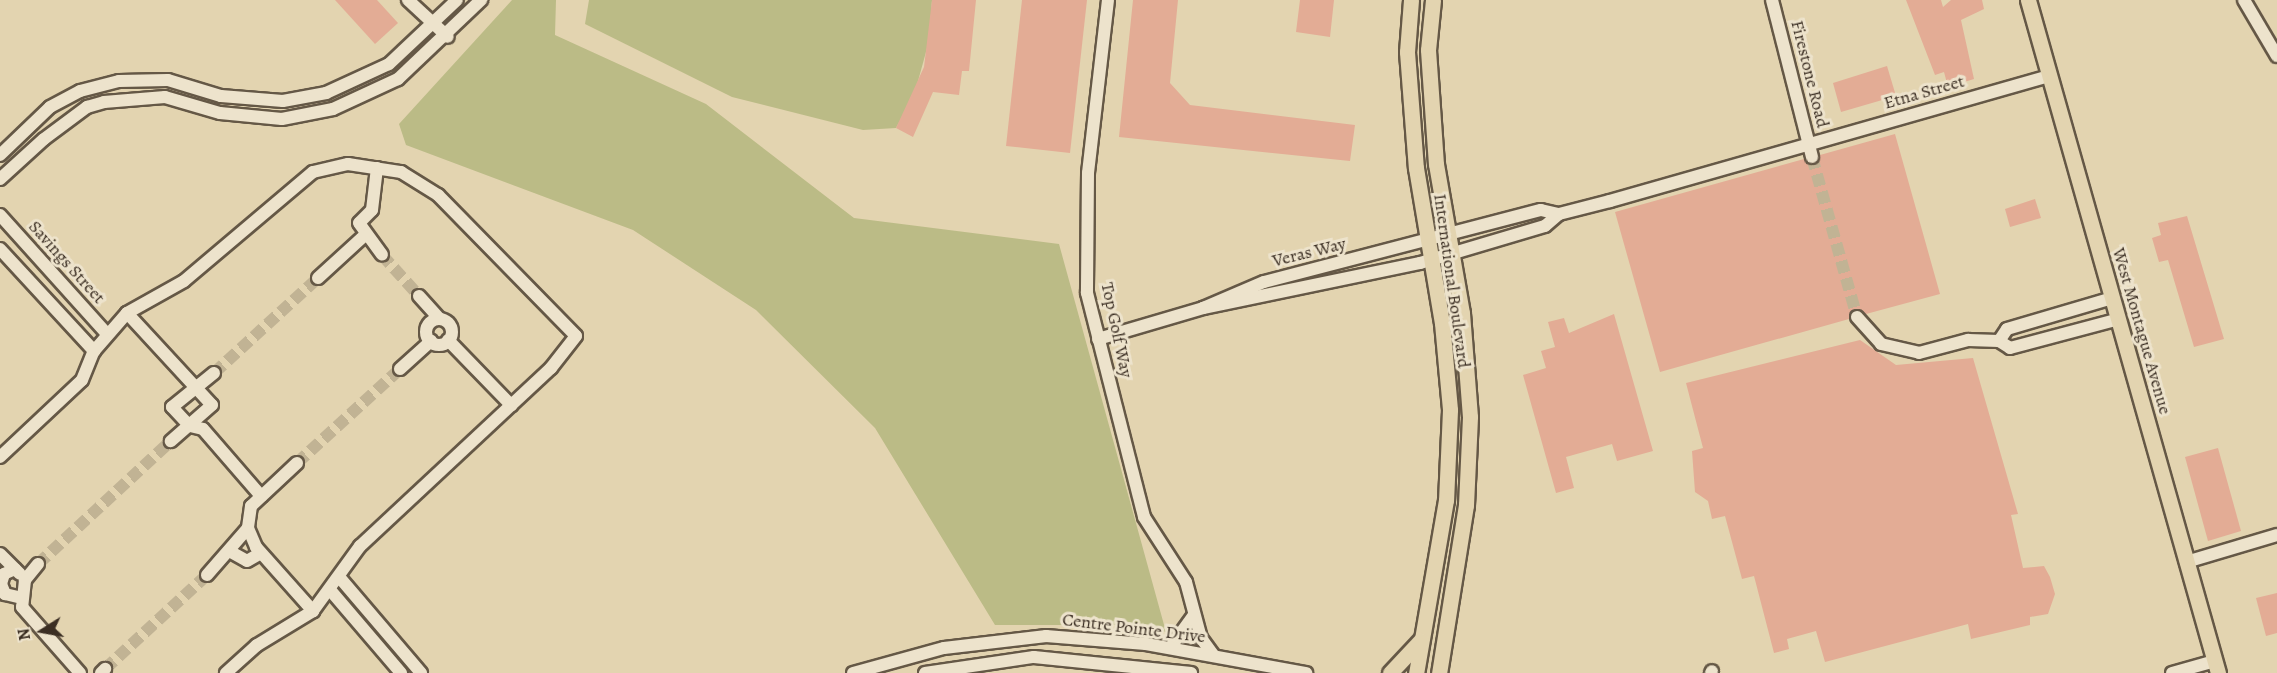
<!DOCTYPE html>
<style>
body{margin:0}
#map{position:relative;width:2277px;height:673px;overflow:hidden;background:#e3d4b0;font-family:Alegreya,serif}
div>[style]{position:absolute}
.green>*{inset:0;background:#bbbb86}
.building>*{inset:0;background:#e3ac95}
.minor-tunnel>*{height:12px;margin-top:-6px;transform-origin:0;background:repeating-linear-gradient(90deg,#c1b394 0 12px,transparent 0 18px)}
.roads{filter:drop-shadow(2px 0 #655846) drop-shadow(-2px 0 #655846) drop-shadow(0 2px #655846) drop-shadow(0 -2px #655846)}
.minor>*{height:12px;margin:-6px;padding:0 6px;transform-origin:6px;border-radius:6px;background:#ede3cc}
.minor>.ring{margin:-6px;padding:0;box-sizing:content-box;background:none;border:12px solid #ede3cc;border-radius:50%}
.major>*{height:15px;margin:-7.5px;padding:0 7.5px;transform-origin:7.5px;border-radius:7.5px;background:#e3d4b0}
span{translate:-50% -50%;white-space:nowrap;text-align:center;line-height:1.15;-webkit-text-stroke:6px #ede3cc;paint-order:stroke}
.street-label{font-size:18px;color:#3b2e23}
.north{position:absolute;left:12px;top:601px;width:60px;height:60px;-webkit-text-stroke:4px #ede3cc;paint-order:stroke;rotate:259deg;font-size:16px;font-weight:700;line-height:24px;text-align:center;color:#3b2e23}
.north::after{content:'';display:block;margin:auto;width:21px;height:27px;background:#3b2e23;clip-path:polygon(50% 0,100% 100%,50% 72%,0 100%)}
</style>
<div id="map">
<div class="green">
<div style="clip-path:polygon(512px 0,556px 0,555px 35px,706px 104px,854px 218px,1059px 244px,1166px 632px,1123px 625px,995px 625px,875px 428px,756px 310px,633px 230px,406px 145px,399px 124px)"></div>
<div style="clip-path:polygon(589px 0,932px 0,929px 41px,915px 92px,896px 128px,863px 130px,732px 97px,585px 24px)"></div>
</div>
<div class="building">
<div style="clip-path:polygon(335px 0,377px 0,398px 23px,375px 44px)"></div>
<div style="clip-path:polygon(932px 0,976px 0,969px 71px,962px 71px,959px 95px,933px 92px,913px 137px,896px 128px,924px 67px)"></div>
<div style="clip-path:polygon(1022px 0,1087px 0,1070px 153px,1006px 146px)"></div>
<div style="clip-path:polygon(1133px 0,1178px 0,1170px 83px,1190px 105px,1355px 125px,1350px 161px,1119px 137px)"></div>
<div style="clip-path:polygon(1300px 0,1334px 0,1330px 37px,1296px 32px)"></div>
<div style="clip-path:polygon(1906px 0,1941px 0,1943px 7px,1951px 0,1982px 0,1984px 9px,1961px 20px,1974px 79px,1948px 87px,1944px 72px,1935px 75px)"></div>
<div style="clip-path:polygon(1887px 66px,1896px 96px,1841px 112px,1833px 83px)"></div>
<div style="clip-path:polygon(1895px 134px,1940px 294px,1866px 314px,1855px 309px,1849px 319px,1660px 372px,1615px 212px,1804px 159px,1815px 165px,1820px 155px)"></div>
<div style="clip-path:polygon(2035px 199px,2041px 218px,2010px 227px,2005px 209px)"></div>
<div style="clip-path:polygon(2187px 216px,2224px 339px,2194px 347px,2168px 260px,2159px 262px,2152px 238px,2161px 235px,2158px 223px)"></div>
<div style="clip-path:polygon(1614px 314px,1653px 451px,1617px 461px,1612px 444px,1566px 457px,1574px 488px,1556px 493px,1523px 375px,1546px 368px,1541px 351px,1555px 347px,1548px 322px,1564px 318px,1569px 333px)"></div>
<div style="clip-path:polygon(1860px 340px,1896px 365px,1973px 358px,2018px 514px,2011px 515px,2023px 568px,2044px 566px,2050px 577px,2055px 594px,2048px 614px,2030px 617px,2030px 625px,1971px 639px,1968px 624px,1825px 662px,1816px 631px,1787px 639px,1789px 649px,1774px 653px,1754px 576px,1742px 579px,1725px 516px,1712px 519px,1708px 501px,1695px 492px,1692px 451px,1703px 448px,1686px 383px)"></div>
<div style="clip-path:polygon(2218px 448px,2241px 531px,2208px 541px,2185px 457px)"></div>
<div style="clip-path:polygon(2277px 593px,2277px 633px,2266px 636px,2256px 598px)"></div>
</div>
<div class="minor-tunnel">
<div style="left:1812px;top:157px;width:166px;rotate:74.3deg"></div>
<div style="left:382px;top:255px;width:55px;rotate:47.9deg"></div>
<div style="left:214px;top:373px;width:141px;rotate:-42.4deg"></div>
<div style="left:297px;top:463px;width:139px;rotate:-42.4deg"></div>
<div style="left:38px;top:564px;width:181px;rotate:-42.8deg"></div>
<div style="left:105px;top:669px;width:139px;rotate:-42.7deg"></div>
</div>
<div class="roads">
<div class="minor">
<div style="left:408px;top:0;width:54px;rotate:42.8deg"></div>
<div style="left:1108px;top:0;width:174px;rotate:96.6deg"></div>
<div style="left:1088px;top:173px;width:120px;rotate:90.5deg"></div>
<div style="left:1087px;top:293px;width:231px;rotate:75.7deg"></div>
<div style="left:1144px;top:517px;width:77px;rotate:57.1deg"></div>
<div style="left:1186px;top:582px;width:58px;rotate:75deg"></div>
<div style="left:1201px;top:638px;width:22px;rotate:54deg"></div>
<div style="left:1772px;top:0;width:162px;rotate:75.7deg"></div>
<div style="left:2244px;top:0;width:65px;rotate:59.5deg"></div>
<div style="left:0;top:155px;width:69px;rotate:-43.8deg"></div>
<div style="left:50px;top:107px;width:34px;rotate:-28deg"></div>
<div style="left:80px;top:91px;width:40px;rotate:-14.4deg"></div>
<div style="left:119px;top:81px;width:49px;rotate:-1.2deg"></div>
<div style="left:168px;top:80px;width:55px;rotate:16.8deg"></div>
<div style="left:221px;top:96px;width:62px;rotate:4.6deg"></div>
<div style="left:283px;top:101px;width:44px;rotate:-10.5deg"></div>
<div style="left:326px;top:93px;width:69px;rotate:-24.7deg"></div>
<div style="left:389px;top:64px;width:93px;rotate:-43.3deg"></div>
<div style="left:377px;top:168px;width:42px;rotate:96.8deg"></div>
<div style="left:372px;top:210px;width:18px;rotate:135deg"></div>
<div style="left:359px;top:223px;width:39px;rotate:54deg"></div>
<div style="left:0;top:179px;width:59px;rotate:-42.3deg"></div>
<div style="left:44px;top:139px;width:54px;rotate:-36.7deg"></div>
<div style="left:87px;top:107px;width:18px;rotate:-16deg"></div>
<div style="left:104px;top:102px;width:61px;rotate:-4.7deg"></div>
<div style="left:165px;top:97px;width:57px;rotate:16.2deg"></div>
<div style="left:220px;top:113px;width:62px;rotate:5.5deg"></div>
<div style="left:282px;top:119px;width:52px;rotate:-11.1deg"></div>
<div style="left:333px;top:109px;width:72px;rotate:-24.8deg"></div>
<div style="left:398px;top:79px;width:115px;rotate:-43.6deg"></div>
<div style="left:0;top:215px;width:160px;rotate:48deg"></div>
<div style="left:0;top:249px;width:139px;rotate:47.3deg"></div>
<div style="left:318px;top:278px;width:62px;rotate:-42.4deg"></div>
<div style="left:419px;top:296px;width:31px;rotate:48deg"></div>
<div style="left:1203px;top:308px;width:66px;rotate:-23.1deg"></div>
<div style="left:1264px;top:282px;width:286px;rotate:-14.6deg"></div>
<div style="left:1541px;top:210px;width:18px;rotate:13deg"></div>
<div style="left:1559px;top:214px;width:53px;rotate:-14.3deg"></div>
<div style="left:1610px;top:201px;width:456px;rotate:-15.9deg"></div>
<div style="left:127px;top:313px;width:125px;rotate:47.3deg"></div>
<div style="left:212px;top:405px;width:55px;rotate:138.7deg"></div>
<div style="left:1857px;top:317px;width:36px;rotate:48deg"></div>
<div style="left:1881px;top:344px;width:39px;rotate:13deg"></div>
<div style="left:1919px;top:353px;width:51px;rotate:-14.9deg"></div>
<div style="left:1968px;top:340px;width:31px;rotate:2deg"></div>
<div style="left:1999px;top:341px;width:13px;rotate:32deg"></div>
<div style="left:2010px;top:348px;width:113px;rotate:-14.9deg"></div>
<div class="ring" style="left:426px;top:319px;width:14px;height:14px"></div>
<div style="left:1098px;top:339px;width:109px;rotate:-16.4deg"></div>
<div style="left:1203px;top:308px;width:222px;rotate:-11.7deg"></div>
<div style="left:1420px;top:263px;width:130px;rotate:-16.5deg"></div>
<div style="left:1545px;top:226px;width:18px;rotate:-41deg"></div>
<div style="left:448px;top:340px;width:91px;rotate:45.9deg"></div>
<div style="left:1999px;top:341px;width:14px;rotate:-56deg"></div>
<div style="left:2007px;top:329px;width:109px;rotate:-16.4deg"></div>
<div style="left:400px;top:369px;width:42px;rotate:-42.1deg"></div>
<div style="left:214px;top:373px;width:54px;rotate:141deg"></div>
<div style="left:172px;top:407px;width:26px;rotate:47deg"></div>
<div style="left:190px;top:426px;width:13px;rotate:13deg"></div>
<div style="left:203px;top:429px;width:89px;rotate:49.1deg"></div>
<div style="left:0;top:457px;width:112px;rotate:-43.2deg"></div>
<div style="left:82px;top:380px;width:31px;rotate:-68deg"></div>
<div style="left:94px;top:351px;width:50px;rotate:-49deg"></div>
<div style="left:127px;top:313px;width:65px;rotate:-29.3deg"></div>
<div style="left:184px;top:281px;width:169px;rotate:-40.2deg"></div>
<div style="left:313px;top:172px;width:36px;rotate:-13deg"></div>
<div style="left:348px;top:164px;width:54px;rotate:8.6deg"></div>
<div style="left:401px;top:172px;width:44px;rotate:31.9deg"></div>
<div style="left:438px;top:195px;width:197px;rotate:45.6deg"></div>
<div style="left:576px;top:336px;width:41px;rotate:128deg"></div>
<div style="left:551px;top:368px;width:261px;rotate:137deg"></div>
<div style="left:360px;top:546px;width:80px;rotate:125.9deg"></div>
<div style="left:313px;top:611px;width:66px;rotate:148.7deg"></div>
<div style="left:257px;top:645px;width:42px;rotate:137.9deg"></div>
<div style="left:297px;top:463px;width:63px;rotate:136.9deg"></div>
<div style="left:251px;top:506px;width:22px;rotate:98deg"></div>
<div style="left:248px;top:528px;width:21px;rotate:67deg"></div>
<div style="left:256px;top:547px;width:86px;rotate:48.3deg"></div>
<div style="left:231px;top:552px;width:18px;rotate:29deg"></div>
<div style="left:247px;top:561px;width:16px;rotate:-30deg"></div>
<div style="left:0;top:554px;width:28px;rotate:45deg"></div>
<div style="left:2186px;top:562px;width:95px;rotate:-16.5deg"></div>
<div style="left:38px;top:564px;width:21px;rotate:129deg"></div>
<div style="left:25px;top:580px;width:27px;rotate:96deg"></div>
<div style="left:22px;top:607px;width:88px;rotate:48.7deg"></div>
<div style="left:15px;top:569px;width:12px;rotate:156deg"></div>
<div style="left:4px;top:574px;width:10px;rotate:107deg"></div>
<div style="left:1px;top:584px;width:11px;rotate:68deg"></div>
<div style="left:5px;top:594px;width:17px;rotate:13deg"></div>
<div style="left:207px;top:575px;width:62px;rotate:-48.9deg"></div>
<div style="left:340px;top:578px;width:125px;rotate:49.5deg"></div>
<div style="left:331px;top:591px;width:108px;rotate:49.5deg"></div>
<div style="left:1170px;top:648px;width:41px;rotate:-54deg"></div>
<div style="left:101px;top:673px;width:6px;rotate:-45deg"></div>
<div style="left:853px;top:673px;width:94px;rotate:-15.4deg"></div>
<div style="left:944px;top:648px;width:103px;rotate:-6.7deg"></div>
<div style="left:1046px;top:636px;width:100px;rotate:4.6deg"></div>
<div style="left:1146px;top:644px;width:163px;rotate:10.3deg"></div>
<div style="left:925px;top:673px;width:110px;rotate:-8.4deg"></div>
<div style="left:1034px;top:657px;width:158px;rotate:5.8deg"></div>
<div style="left:1711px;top:673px;width:2px;rotate:-63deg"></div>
<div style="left:2172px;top:673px;width:45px;rotate:-15.6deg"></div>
</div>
<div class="major">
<div style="left:1411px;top:0;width:52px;rotate:94.4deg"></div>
<div style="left:1407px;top:52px;width:116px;rotate:85.6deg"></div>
<div style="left:1416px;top:168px;width:157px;rotate:80.5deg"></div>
<div style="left:1442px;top:323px;width:87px;rotate:84.7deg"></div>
<div style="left:1450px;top:410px;width:90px;rotate:92.5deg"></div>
<div style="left:1446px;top:500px;width:176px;rotate:99.8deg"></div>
<div style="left:1433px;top:0;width:50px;rotate:95.7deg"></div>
<div style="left:1428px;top:50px;width:114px;rotate:86deg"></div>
<div style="left:1436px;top:164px;width:151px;rotate:80.1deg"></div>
<div style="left:1462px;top:313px;width:104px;rotate:85.6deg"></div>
<div style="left:1470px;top:417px;width:88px;rotate:92.6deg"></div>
<div style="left:1466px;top:505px;width:170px;rotate:99.1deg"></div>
<div style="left:2028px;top:0;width:699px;rotate:74.23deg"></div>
<div style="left:1390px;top:673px;width:45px;rotate:-46.8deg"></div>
</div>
</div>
<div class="street-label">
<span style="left:1810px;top:74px;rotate:76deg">Firestone Road</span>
<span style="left:1924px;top:92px;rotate:-16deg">Etna Street</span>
<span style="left:1309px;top:252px;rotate:-14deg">Veras Way</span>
<span style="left:67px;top:262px;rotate:48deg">Savings Street</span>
<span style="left:1452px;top:281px;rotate:82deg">International Boulevard</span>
<span style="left:1117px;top:330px;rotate:78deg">Top Golf Way</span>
<span style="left:2142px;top:331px;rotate:74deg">West Montague Avenue</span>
<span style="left:1134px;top:628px;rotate:7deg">Centre Pointe Drive</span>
</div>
<div class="north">N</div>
</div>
